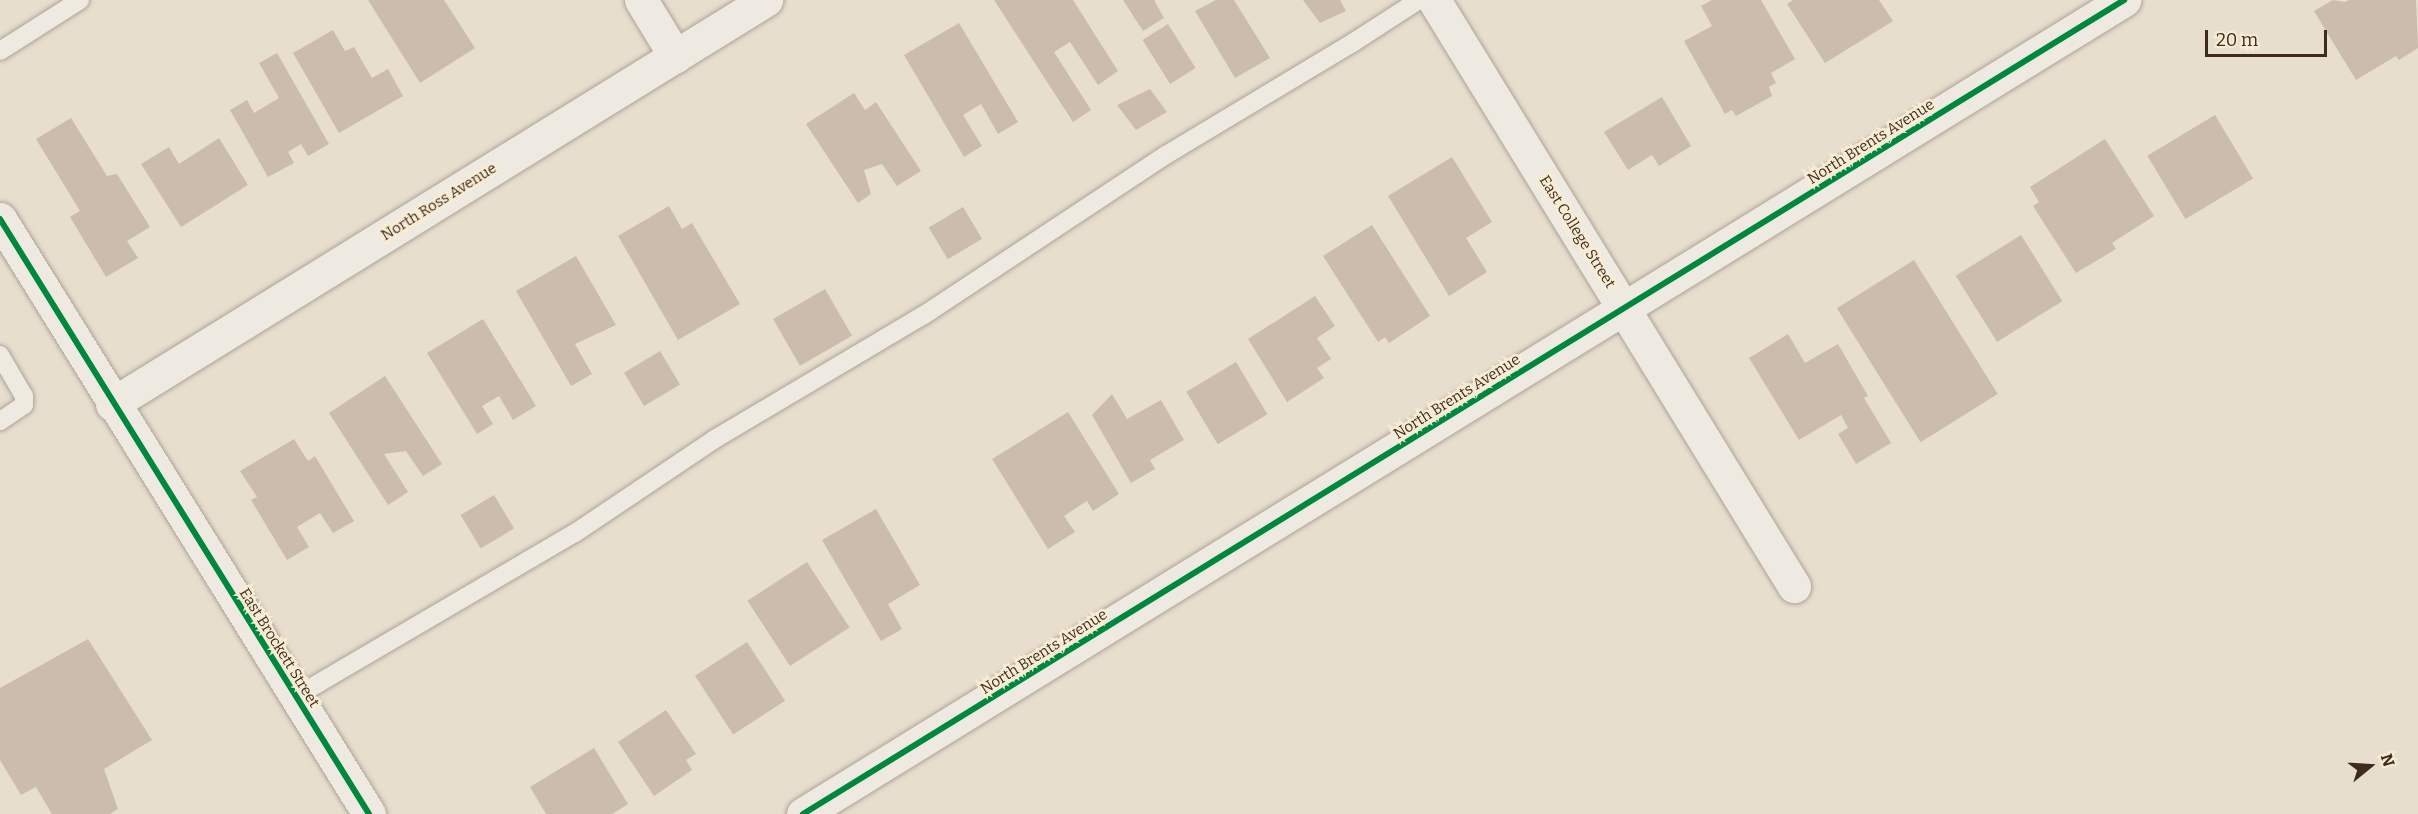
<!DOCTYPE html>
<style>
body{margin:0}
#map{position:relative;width:2418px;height:814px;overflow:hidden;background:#e8dece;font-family:Bitter,serif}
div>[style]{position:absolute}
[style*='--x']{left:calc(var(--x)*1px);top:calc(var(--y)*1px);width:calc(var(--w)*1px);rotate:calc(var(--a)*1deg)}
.building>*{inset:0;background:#ccbcae;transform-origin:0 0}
.roads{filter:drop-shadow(0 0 2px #ada397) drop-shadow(0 0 2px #ada397)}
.lane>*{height:18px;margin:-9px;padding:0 9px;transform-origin:9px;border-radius:9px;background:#efeae1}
.street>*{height:33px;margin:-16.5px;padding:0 16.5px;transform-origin:16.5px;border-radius:16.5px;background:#efeae1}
.secondary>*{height:33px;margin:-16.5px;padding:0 16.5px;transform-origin:16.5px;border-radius:16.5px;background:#efeae1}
.cycleway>*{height:6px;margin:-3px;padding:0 3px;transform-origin:3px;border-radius:3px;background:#00873e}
span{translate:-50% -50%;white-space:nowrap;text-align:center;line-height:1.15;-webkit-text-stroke:5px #f9ecd4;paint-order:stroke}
.street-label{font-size:15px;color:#3e2b1d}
.north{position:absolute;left:2340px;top:736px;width:60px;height:60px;-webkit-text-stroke:4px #f9ecd4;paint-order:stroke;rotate:72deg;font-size:16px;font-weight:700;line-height:24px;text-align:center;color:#3e2b1d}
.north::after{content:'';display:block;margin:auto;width:21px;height:27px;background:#3e2b1d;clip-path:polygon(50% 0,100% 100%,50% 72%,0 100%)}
.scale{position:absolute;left:2205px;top:30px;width:122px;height:27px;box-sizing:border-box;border:3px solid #3e2b1d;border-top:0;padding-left:8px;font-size:18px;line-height:21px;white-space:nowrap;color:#3e2b1d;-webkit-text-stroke:4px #f9ecd4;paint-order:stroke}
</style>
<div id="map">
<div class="building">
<div style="clip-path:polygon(368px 0,444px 0,475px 48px,420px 83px)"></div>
<div style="clip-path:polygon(994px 0,1073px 0,1118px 71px,1098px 85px,1070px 42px,1054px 52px,1091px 110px,1073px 122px)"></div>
<div style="clip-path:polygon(1123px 0,1154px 0,1164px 18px,1143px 31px)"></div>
<div style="clip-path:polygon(1216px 0,1234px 0,1270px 58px,1235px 78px,1195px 11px)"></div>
<div style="clip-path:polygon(1303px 0,1340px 0,1346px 11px,1320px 23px)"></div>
<div style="clip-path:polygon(1712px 0,1761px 0,1795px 59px,1771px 73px,1776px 83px,1769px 87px,1772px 96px,1736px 116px,1732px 110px,1725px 114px,1684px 41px,1712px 26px,1701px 6px)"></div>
<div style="clip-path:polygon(1793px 0,1879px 0,1893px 21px,1825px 63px,1787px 4px)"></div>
<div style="clip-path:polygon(2333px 0,2345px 2px,2349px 0,2416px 0,2418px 48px,2399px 60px,2396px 56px,2356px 80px,2314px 11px)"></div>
<div style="clip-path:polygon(959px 23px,1018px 122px,998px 134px,981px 104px,963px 115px,982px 146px,964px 157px,904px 55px)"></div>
<div style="left:1168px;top:24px;width:52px;height:30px;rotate:58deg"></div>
<div style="clip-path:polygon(333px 30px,345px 51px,354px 47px,372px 78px,388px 69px,403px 96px,339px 133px,293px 53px)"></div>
<div style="clip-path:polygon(277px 53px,329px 144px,308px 156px,301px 144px,288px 152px,294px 163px,268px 177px,230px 110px,247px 100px,254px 113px,279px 98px,259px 63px)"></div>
<div style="clip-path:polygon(1150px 89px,1167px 112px,1136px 130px,1117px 105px)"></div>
<div style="clip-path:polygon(854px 93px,865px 110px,876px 102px,921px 171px,897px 186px,882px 164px,864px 170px,871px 194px,858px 203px,806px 124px)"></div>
<div style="clip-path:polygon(1662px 97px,1691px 146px,1659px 166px,1652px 155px,1628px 170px,1604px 132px)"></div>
<div style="left:2215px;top:115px;width:74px;height:79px;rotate:59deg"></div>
<div style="clip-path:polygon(71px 118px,107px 176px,117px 174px,150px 227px,127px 241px,138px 258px,106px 277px,70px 217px,80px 211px,36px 139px)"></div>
<div style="clip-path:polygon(219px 138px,248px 185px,181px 227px,141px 164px,169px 147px,179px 164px)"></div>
<div style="clip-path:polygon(2105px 139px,2154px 216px,2112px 243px,2116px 249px,2076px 273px,2033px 206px,2039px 202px,2030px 187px)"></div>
<div style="clip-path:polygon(1452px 157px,1492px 222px,1466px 238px,1487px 272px,1449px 296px,1388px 196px)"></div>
<div style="clip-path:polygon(669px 206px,682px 229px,692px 223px,740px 304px,678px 340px,618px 236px)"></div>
<div style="left:963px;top:207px;width:37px;height:40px;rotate:59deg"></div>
<div style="clip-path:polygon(1372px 225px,1430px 316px,1389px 343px,1385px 337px,1378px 342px,1323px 256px)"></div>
<div style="left:2021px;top:235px;width:78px;height:77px;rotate:58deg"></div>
<div style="clip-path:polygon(576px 256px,616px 325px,575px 344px,592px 374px,571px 386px,516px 291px)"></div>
<div style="left:1914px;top:260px;width:158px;height:91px;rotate:58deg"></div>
<div style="left:825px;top:289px;width:54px;height:60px;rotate:60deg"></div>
<div style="clip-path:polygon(1315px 296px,1335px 326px,1317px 338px,1331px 359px,1317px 368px,1324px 378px,1287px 402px,1248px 339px)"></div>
<div style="clip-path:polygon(483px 319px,536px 406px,513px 420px,499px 396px,482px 406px,493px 424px,477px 434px,427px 353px)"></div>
<div style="clip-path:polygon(1788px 334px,1805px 363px,1838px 344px,1868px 396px,1864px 398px,1891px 443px,1856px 464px,1838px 434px,1848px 428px,1841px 415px,1799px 440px,1749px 358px)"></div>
<div style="left:660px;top:351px;width:39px;height:42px;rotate:59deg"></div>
<div style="left:1236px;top:362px;width:61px;height:58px;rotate:59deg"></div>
<div style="clip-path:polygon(385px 376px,442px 464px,423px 476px,406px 451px,384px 454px,408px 492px,388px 505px,329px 413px)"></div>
<div style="clip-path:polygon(1112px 394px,1127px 419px,1161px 400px,1184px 440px,1150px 460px,1155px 469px,1131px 483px,1092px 415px)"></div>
<div style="clip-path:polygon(1068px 412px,1119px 494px,1093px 511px,1087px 501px,1064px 516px,1075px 532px,1048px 549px,992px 459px)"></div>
<div style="clip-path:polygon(294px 439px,308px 461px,315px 456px,354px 521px,333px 533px,320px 513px,297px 527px,309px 547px,287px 560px,251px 500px,257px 497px,240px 471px)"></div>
<div style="left:494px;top:495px;width:39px;height:39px;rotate:59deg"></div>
<div style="clip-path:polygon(876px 509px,920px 585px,888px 604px,902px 629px,881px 641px,822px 540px)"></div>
<div style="left:807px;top:562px;width:78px;height:71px;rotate:57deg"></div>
<div style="clip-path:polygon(88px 639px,152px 740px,104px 769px,118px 809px,110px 814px,52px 814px,36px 787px,21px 795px,0 760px,0 688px)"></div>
<div style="left:747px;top:642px;width:70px;height:62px;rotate:57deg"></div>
<div style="clip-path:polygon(666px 710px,696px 754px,686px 760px,692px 770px,654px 796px,618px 742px)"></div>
<div style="clip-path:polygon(594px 748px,628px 804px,612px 814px,546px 814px,530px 787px)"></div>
</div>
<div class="roads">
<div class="lane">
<div style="--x:0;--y:51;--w:95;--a:-32.5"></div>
<div style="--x:0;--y:355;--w:48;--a:59.7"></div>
<div style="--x:24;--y:396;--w:9;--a:90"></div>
<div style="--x:24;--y:405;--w:29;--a:146"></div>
<div style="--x:295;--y:697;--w:324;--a:-30.4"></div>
<div style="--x:575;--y:533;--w:169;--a:-33.9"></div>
<div style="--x:715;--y:439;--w:243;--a:-30.7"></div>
<div style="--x:924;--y:315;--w:290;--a:-33.5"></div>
<div style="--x:1166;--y:155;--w:219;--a:-31"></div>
<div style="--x:1354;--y:42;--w:77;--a:-32.9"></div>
</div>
<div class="street">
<div style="--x:641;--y:0;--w:66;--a:58.7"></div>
<div style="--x:1434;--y:0;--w:688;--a:58.44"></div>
<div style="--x:112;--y:404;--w:769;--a:-31.71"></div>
<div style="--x:803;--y:814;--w:1552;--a:-31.64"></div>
</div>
<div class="secondary">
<div style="--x:0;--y:219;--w:700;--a:58.19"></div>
</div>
</div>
<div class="cycleway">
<div style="--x:0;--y:219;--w:700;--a:58.19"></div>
<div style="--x:803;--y:814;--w:1552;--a:-31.64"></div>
</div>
<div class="street-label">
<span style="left:1871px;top:142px;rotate:-32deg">North Brents Avenue</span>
<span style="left:439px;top:202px;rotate:-32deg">North Ross Avenue</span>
<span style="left:1577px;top:232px;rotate:58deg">East College Street</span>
<span style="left:1457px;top:397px;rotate:-32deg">North Brents Avenue</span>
<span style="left:279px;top:648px;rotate:58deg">East Brockett Street</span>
<span style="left:1044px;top:652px;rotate:-32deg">North Brents Avenue</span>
</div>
<div class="north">N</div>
<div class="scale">20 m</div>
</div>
